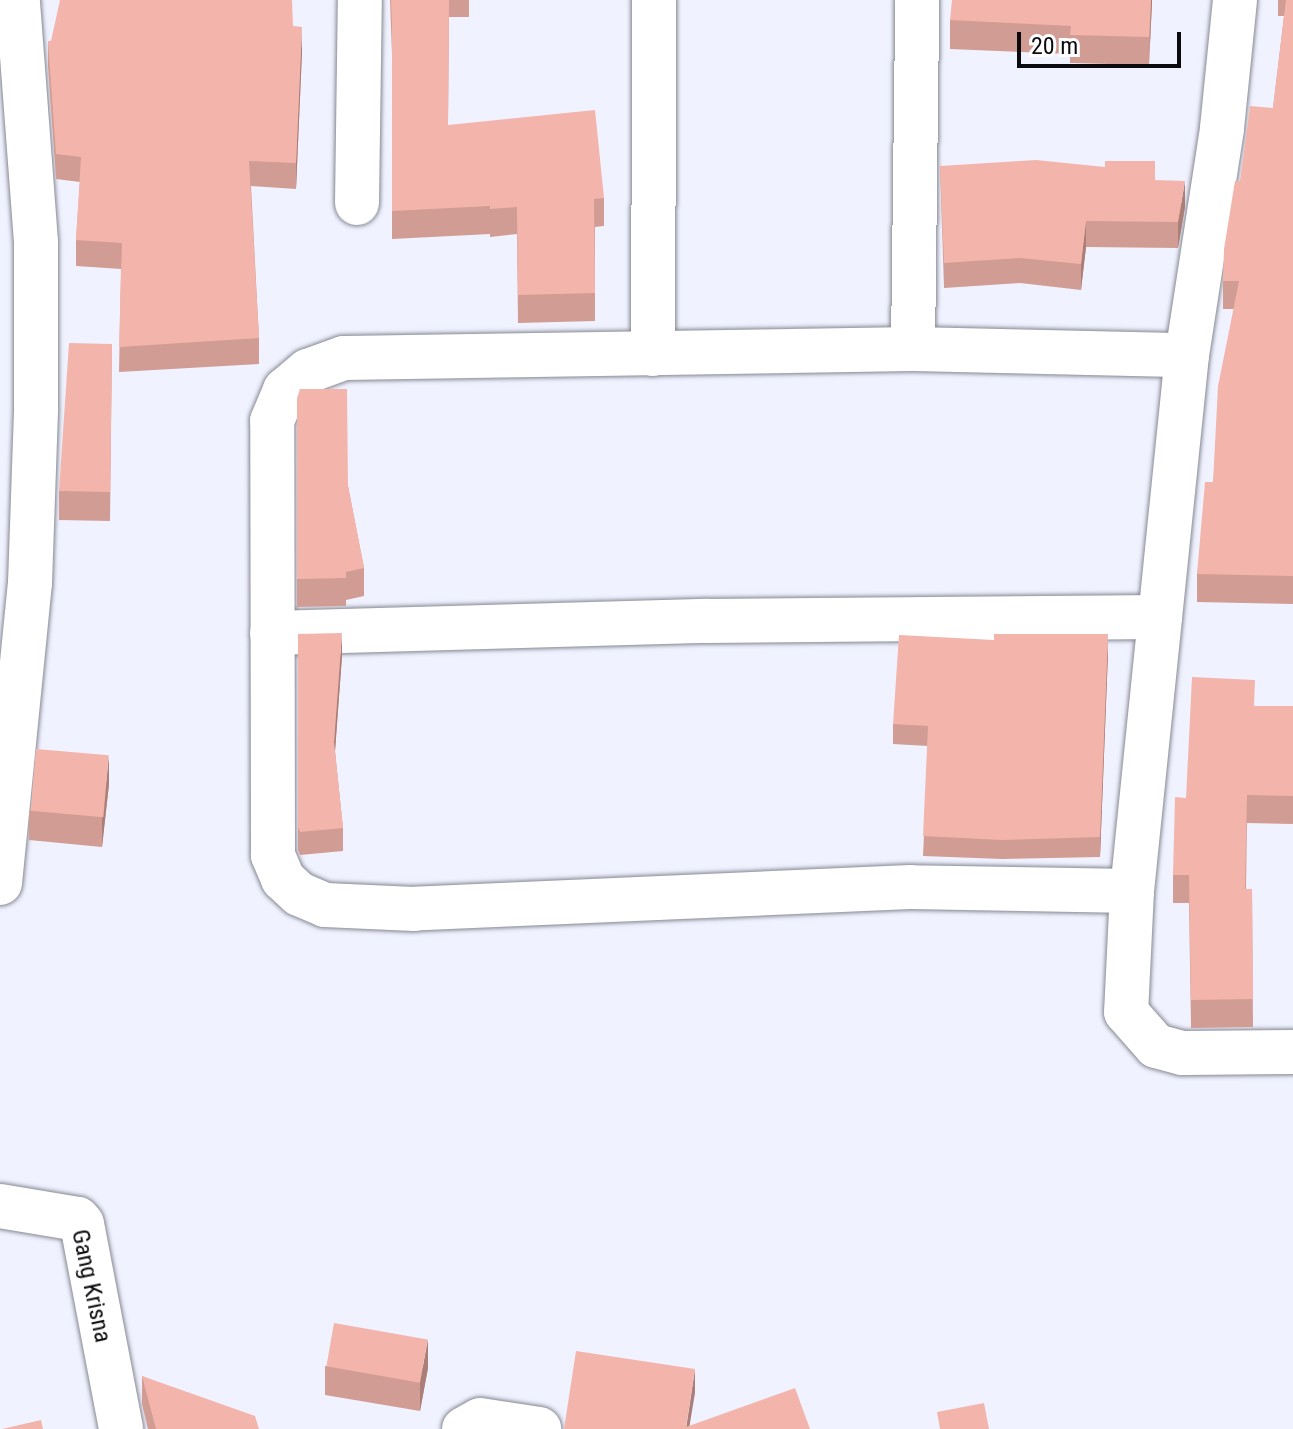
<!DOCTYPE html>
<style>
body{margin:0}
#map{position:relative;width:1293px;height:1429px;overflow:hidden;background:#f0f3ff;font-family:"Roboto Condensed",sans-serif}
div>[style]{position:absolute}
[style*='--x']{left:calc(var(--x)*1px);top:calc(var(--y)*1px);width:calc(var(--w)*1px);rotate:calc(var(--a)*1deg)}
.roads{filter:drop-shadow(0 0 2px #868893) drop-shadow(0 0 2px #868893)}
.street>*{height:44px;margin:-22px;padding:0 22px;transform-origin:22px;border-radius:22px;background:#fff}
.wall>*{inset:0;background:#d19c93}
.shaded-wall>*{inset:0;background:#aa7f78}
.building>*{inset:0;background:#f3b5ab;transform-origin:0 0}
span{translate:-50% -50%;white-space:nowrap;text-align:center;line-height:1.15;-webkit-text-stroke:8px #fff;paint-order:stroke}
.street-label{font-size:24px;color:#0b0b0f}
.scale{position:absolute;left:1017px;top:32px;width:164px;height:36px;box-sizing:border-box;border:4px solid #0b0b0f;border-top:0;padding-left:10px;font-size:24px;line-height:28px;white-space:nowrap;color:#0b0b0f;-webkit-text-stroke:6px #fff;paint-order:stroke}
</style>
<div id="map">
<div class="roads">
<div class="street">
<div style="--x:1235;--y:0;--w:130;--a:95.8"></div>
<div style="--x:1222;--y:129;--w:229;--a:98.8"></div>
<div style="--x:1187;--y:355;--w:539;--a:95.86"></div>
<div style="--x:1132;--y:891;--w:121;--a:92.8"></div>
<div style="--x:1126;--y:1012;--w:45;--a:48.6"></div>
<div style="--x:1156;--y:1046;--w:27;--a:15"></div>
<div style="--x:1182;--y:1053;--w:111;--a:-0.5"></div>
<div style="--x:357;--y:203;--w:203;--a:-89.2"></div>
<div style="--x:913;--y:349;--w:349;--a:-89.3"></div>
<div style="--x:653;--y:354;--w:354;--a:-89.8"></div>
<div style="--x:272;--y:633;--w:436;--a:-1.6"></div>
<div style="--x:708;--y:621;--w:452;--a:-0.5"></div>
<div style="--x:0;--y:883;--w:301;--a:-84.3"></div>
<div style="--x:30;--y:583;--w:174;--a:-88"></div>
<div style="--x:36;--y:409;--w:167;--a:-90"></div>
<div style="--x:36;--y:242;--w:243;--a:-94.3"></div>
<div style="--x:1132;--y:891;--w:222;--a:-179"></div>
<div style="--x:910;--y:887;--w:496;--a:177.5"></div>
<div style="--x:414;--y:909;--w:89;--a:-177.4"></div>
<div style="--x:325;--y:905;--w:28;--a:-157"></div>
<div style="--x:299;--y:894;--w:22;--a:-137"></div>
<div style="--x:283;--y:879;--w:26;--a:-113"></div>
<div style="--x:273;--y:855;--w:434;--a:-90.1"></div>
<div style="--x:272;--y:421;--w:34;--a:-67"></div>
<div style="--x:285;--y:390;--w:30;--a:-40"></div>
<div style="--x:308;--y:371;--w:38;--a:-20"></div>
<div style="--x:344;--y:358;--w:569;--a:-0.91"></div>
<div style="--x:913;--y:349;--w:274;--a:1.3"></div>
<div style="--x:0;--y:1206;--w:79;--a:9.5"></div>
<div style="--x:78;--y:1219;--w:6;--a:51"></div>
<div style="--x:82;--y:1224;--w:209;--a:79.2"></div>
<div style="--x:464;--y:1429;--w:18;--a:-29"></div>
<div style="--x:480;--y:1420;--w:60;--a:8.7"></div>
</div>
</div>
<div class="wall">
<div style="clip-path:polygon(390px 0,469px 0,469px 17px,449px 17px,448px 125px,604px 198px,604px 226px,595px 227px,595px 321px,518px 323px,517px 234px,490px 237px,490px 234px,392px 239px,392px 54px)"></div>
<div style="clip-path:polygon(1152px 0,1149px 65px,1070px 63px,1070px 54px,950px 49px,950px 20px)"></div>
<div style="clip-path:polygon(1278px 0,1293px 0,1293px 604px,1197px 602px,1197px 574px,1213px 482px,1234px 309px,1223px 309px,1223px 281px,1240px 181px,1273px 108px,1284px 16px,1278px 16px)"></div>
<div style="clip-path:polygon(293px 26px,302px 52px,296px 189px,251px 186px,259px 338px,259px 364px,119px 372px,121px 269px,76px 266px,76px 240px,80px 182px,56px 179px,48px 66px,48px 41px)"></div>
<div style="clip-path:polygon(940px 166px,1155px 180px,1185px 207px,1178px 248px,1086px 247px,1081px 290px,1020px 283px,944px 288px)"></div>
<div style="clip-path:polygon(112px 344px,110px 521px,59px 520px,59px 491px)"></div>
<div style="clip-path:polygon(297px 398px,348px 486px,364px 568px,364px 596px,346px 600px,346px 606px,297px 607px)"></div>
<div style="clip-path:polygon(298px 634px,342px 656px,335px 751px,343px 828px,343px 851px,300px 855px,298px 850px)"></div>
<div style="clip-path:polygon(1108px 653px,1100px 857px,1002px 859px,923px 856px,928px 746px,893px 744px,893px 724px)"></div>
<div style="clip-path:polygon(1255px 706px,1293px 706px,1293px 824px,1247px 823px,1246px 889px,1252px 889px,1253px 1027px,1191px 1028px,1189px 903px,1173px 903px,1173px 875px,1186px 798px)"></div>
<div style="clip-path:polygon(109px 784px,102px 847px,29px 840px,29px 811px)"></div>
<div style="clip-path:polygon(325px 1366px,428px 1368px,420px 1411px,325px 1395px)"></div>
<div style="clip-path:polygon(142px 1376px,259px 1429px,148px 1429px,142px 1404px)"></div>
</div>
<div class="shaded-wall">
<div style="clip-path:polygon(1151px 0,1152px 0,1152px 3px,1149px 65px)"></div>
<div style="clip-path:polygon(302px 27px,302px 52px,296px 189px,296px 163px)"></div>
<div style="clip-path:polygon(1185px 181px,1185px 207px,1178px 248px,1178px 222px)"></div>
<div style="clip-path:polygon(1086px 221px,1086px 247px,1081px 290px,1081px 264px)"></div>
<div style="clip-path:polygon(342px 633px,342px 656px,334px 765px,334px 742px)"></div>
<div style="clip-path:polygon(1108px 634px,1108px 653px,1100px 857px,1100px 837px)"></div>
<div style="clip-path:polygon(109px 756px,109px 784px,102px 847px,102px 818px)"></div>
<div style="clip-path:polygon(428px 1339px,428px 1368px,420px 1411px,420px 1382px)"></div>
<div style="clip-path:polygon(695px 1369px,695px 1393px,689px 1429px,686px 1429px)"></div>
</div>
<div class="building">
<div style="clip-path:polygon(60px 0,292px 0,293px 26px,302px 27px,296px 163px,249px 161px,259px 338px,119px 347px,122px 243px,76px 240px,81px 157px,56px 154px,48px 41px,51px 41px)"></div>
<div style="clip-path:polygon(391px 0,449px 0,448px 125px,595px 110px,604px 198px,594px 199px,595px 293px,518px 295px,517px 207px,490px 209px,490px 206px,392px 211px,392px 27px)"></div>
<div style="clip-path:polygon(952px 0,1151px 0,1149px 37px,1070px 35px,1071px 26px,950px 20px)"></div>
<div style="clip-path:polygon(1286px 0,1293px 0,1293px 576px,1197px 574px,1205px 482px,1213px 482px,1218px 386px,1239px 281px,1223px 281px,1224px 249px,1235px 181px,1240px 181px,1250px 106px,1273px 108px)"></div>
<div style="clip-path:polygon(1036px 160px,1105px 167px,1105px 161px,1155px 161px,1155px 180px,1185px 181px,1178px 222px,1086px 221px,1081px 264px,1020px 258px,944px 263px,940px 166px)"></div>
<div style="clip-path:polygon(69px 343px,112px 344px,110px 492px,59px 491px)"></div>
<div style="clip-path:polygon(300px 389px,347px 389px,348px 486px,364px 568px,346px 572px,346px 578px,297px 579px,297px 398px)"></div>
<div style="clip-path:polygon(342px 633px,334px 742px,343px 828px,300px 832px,298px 827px,298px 634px)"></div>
<div style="clip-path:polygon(994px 634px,1108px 634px,1100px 837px,1002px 840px,923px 836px,928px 726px,893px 724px,899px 635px,994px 640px)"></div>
<div style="clip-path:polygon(1192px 677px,1255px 680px,1254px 706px,1293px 706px,1293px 796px,1247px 795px,1245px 889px,1252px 889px,1253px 999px,1191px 1000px,1189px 875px,1173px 875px,1175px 797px,1186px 798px)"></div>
<div style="left:36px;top:749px;width:73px;height:62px;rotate:5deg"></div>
<div style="left:334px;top:1323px;width:95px;height:44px;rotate:10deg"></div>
<div style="clip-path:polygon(576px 1351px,695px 1369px,686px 1427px,795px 1388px,810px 1429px,564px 1429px)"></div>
<div style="clip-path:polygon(142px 1376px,255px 1416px,259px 1429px,156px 1429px)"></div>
<div style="clip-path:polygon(984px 1403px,989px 1429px,940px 1429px,937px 1412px)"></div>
<div style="clip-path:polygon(41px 1420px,43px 1429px,2px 1429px)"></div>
</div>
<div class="street-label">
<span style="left:91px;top:1286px;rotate:78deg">Gang Krisna</span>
</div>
<div class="scale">20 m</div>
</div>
